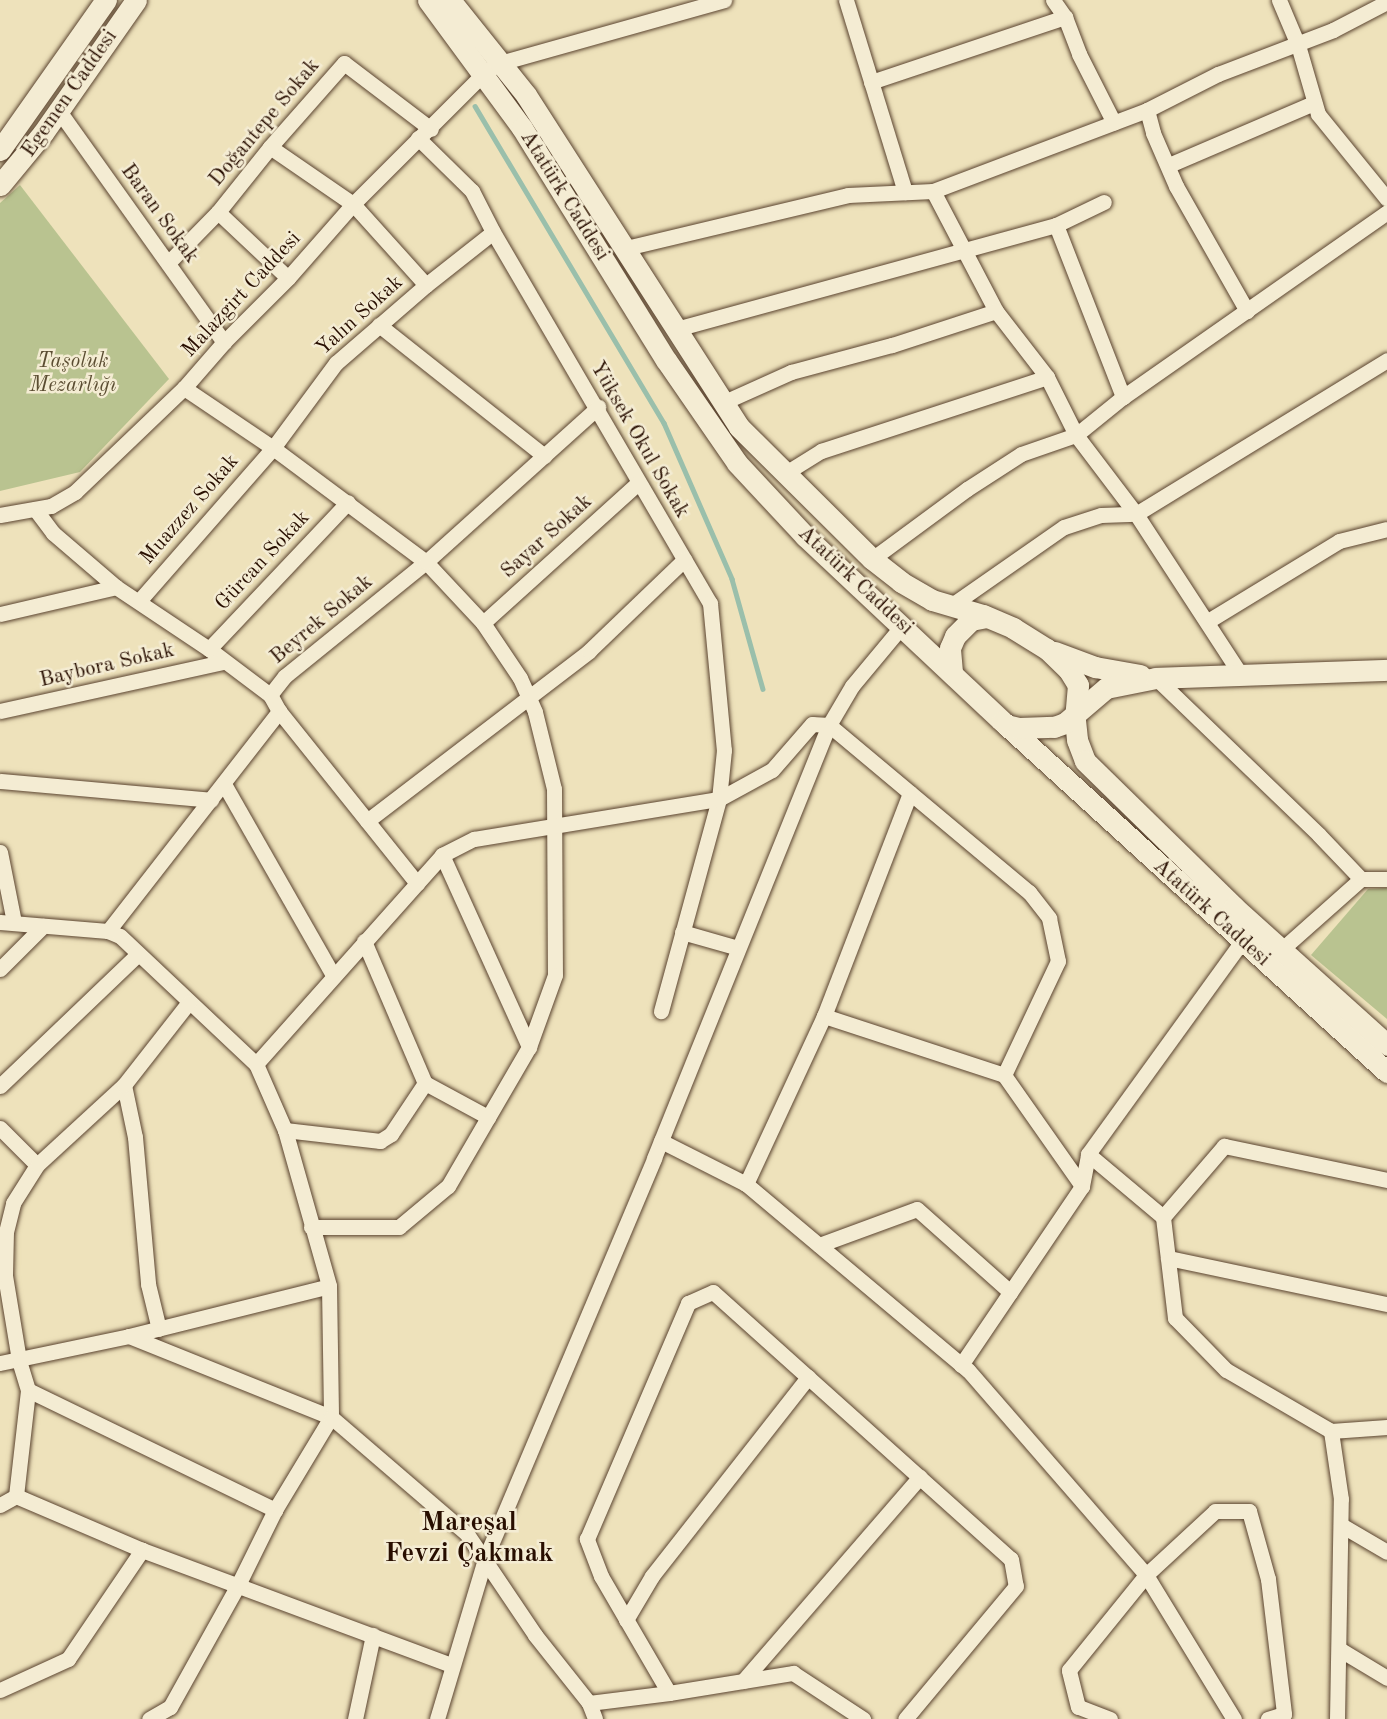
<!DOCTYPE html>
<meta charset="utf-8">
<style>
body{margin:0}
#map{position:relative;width:1387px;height:1719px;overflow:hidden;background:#eee2bb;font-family:"Old Standard TT",serif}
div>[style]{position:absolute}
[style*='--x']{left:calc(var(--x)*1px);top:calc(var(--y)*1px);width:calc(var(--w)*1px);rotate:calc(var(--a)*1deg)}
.green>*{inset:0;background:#b9c390}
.stream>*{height:4.5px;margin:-2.25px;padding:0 2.25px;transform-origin:2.25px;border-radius:2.25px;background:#9abfab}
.roads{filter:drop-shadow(0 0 2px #5a432f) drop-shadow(0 0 2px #5a432f)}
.street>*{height:15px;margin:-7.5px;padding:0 7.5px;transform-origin:7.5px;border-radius:7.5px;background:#f4ecd3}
.secondary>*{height:21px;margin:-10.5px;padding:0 10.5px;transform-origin:10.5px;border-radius:10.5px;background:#f4ecd3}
span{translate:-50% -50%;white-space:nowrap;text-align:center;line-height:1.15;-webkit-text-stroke:5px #f4ecd3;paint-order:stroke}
.street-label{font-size:21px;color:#280e00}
.park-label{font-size:21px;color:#5b4d32;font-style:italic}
.district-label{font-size:27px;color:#280e00;font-weight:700}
</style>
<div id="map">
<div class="green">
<div style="clip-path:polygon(20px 185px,169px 379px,80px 472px,0 491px,0 203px)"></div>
<div style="clip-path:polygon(1387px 888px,1387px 1019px,1311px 955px,1368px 889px)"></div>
</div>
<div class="stream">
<div style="--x:475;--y:106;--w:369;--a:59.2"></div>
<div style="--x:664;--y:423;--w:170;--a:66.4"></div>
<div style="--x:732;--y:579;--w:114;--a:74.3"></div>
</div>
<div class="roads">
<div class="street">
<div style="--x:846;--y:0;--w:201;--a:72.9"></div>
<div style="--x:1053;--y:0;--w:21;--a:55"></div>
<div style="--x:1065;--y:17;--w:40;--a:69"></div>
<div style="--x:1079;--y:54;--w:77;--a:63.1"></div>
<div style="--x:1279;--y:0;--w:49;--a:67.1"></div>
<div style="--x:1298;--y:45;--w:72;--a:73.8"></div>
<div style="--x:1318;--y:114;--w:109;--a:50.9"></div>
<div style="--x:871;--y:82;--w:205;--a:-18.5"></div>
<div style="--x:1147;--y:110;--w:24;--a:75"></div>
<div style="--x:1153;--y:133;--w:58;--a:66.5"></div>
<div style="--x:1176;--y:186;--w:144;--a:60.4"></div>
<div style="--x:59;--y:111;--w:284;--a:54.5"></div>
<div style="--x:418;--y:138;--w:76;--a:44.5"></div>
<div style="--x:472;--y:191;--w:46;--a:62.9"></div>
<div style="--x:493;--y:232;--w:430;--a:59.7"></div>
<div style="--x:710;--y:603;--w:148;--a:84.6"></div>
<div style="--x:724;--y:750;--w:49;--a:95.8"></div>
<div style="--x:719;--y:799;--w:220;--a:105.3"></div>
<div style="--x:270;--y:147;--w:101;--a:34.5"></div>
<div style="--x:353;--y:204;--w:109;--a:48"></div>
<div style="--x:1169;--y:165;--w:158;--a:-23.2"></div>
<div style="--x:933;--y:191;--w:136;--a:62.3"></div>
<div style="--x:996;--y:311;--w:83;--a:52.3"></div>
<div style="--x:1047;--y:377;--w:65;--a:63.4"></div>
<div style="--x:1076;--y:435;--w:99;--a:52.8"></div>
<div style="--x:1136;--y:514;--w:192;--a:56.9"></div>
<div style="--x:218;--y:212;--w:96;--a:43.3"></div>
<div style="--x:1056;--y:225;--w:185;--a:68.7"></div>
<div style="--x:626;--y:248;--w:228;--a:-13.4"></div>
<div style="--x:848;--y:195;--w:85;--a:-2.7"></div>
<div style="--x:933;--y:191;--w:229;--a:-20.7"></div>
<div style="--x:1147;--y:110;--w:80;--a:-26.9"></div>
<div style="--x:1218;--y:74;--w:123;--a:-20.9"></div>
<div style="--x:1333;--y:30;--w:61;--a:-27.4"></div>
<div style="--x:168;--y:263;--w:71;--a:-45.6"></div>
<div style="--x:218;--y:212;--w:83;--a:-51.3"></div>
<div style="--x:270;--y:147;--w:112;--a:-48.6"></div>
<div style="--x:344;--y:63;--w:109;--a:37.2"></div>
<div style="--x:379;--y:325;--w:211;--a:38.4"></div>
<div style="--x:676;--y:329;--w:394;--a:-15.3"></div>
<div style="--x:1056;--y:225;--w:53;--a:-25.6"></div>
<div style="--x:184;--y:388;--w:107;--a:34"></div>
<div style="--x:273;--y:448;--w:191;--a:36.7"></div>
<div style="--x:426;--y:562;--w:83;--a:46.9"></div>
<div style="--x:483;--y:623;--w:66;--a:56.1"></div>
<div style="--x:520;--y:678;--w:37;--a:66"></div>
<div style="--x:535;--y:712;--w:79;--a:76.1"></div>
<div style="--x:554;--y:789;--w:186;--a:89.7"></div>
<div style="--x:555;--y:975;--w:77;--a:109.9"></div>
<div style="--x:529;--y:1047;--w:161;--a:120.2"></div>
<div style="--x:448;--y:1186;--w:64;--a:140.1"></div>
<div style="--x:399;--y:1227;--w:88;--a:180"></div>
<div style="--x:722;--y:403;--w:76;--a:-24.2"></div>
<div style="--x:791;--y:372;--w:105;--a:-15"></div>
<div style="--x:892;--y:345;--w:109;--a:-18.1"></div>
<div style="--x:784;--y:474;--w:44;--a:-31.9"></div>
<div style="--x:821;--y:451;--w:238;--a:-18.1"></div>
<div style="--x:35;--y:509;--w:30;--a:53"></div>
<div style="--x:53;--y:533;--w:83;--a:40.6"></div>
<div style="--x:116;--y:587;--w:112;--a:33.7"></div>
<div style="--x:209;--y:649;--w:76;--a:37"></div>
<div style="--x:0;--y:515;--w:52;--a:-10"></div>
<div style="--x:51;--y:506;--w:28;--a:-30"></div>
<div style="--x:75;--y:492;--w:151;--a:-43.7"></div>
<div style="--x:184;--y:388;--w:61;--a:-49"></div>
<div style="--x:224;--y:342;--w:91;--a:-45"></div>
<div style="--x:288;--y:278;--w:98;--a:-48.7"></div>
<div style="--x:353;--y:204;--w:185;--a:-45"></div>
<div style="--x:484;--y:73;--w:19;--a:-32"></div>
<div style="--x:500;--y:63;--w:233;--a:-15.7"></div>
<div style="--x:872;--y:559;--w:118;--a:-36.4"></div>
<div style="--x:967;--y:489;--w:64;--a:-32.9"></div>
<div style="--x:1021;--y:454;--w:58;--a:-19.1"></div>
<div style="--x:1076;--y:435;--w:60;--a:-39"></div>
<div style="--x:1123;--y:397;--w:322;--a:-35"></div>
<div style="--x:139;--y:601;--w:203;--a:-48.8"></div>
<div style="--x:273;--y:448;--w:106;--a:-53.5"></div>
<div style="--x:336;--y:363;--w:119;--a:-40.9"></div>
<div style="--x:426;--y:285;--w:85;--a:-38.3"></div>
<div style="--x:952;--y:605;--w:136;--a:-34.9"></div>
<div style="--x:1064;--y:527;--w:39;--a:-18"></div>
<div style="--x:1101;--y:515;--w:35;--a:-2"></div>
<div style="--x:1136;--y:514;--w:294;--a:-31.5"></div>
<div style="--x:0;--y:614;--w:119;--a:-13.1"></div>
<div style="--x:1208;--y:621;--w:153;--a:-31.4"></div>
<div style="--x:1339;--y:541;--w:49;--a:-14"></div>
<div style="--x:483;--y:623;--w:209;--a:-42.1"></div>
<div style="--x:209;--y:649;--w:202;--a:-46.6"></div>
<div style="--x:1156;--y:678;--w:226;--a:43.9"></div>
<div style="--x:1319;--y:835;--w:61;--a:46.3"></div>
<div style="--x:0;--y:711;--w:228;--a:-12.4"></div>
<div style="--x:279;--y:711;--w:221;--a:51.3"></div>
<div style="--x:0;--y:781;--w:212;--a:5.1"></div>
<div style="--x:224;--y:784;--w:220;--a:60.3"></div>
<div style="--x:367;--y:821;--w:280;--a:-37.4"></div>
<div style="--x:589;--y:651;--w:132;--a:-43.8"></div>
<div style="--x:0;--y:852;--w:71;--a:78.7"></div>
<div style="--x:442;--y:855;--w:211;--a:65.6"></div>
<div style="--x:0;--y:922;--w:108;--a:4.8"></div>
<div style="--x:108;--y:931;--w:13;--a:23"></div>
<div style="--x:120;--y:936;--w:187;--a:43.3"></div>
<div style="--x:256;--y:1064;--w:72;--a:66.3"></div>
<div style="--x:285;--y:1130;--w:162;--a:74.2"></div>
<div style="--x:329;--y:1286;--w:131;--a:89.1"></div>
<div style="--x:331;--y:1417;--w:109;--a:121.1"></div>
<div style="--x:275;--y:1510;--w:84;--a:116.3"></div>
<div style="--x:238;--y:1585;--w:140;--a:119.1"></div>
<div style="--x:170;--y:1707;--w:24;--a:150"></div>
<div style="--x:108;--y:931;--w:279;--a:-52.1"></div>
<div style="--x:279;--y:711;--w:18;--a:-119"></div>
<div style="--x:270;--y:695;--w:24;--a:-52"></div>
<div style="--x:285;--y:676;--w:181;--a:-39"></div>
<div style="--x:426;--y:562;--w:232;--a:-42"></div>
<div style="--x:682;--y:932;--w:58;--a:15.9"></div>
<div style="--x:364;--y:941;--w:155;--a:66.8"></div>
<div style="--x:425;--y:1083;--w:72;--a:28.4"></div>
<div style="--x:1281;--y:950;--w:107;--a:-41.6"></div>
<div style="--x:1361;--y:879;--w:26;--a:0"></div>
<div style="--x:0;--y:969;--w:61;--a:-45"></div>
<div style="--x:824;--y:1016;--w:189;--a:18.1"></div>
<div style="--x:1004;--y:1075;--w:136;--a:54.9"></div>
<div style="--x:256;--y:1064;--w:280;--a:-48.3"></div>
<div style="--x:442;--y:855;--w:36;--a:-27"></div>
<div style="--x:474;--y:839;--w:248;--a:-9.3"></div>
<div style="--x:719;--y:799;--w:60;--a:-28.7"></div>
<div style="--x:772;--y:770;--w:61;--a:-49"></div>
<div style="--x:812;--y:724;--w:17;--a:3"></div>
<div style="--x:829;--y:725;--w:261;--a:39.9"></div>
<div style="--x:1029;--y:892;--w:33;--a:52"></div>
<div style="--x:1049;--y:918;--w:44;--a:78.2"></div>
<div style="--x:1058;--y:961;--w:126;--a:115.3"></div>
<div style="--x:124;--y:1085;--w:53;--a:78.1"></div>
<div style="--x:135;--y:1137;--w:148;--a:84.9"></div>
<div style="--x:148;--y:1284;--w:46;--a:76.3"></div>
<div style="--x:0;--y:1086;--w:191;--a:-43.7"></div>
<div style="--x:0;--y:1128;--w:52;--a:45"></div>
<div style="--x:285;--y:1130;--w:96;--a:6.6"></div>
<div style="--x:380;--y:1141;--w:13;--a:-32"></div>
<div style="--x:391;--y:1134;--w:61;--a:-56.3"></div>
<div style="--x:661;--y:1141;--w:95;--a:26.8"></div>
<div style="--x:746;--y:1184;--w:290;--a:40"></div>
<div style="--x:968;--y:1370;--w:271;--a:49"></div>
<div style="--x:1146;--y:1575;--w:169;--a:58.6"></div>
<div style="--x:1088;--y:1154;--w:98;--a:40"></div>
<div style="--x:746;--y:1184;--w:185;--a:-65.1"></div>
<div style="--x:824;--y:1016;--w:239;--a:-68.9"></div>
<div style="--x:819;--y:1245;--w:104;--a:-20.2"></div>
<div style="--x:917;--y:1209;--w:125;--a:41.7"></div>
<div style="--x:1168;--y:1258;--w:224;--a:11.9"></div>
<div style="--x:129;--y:1336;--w:218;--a:21.9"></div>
<div style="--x:331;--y:1417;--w:179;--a:40.7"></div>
<div style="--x:467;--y:1534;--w:122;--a:56"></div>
<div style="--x:535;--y:1635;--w:87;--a:51.5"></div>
<div style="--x:589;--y:1703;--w:17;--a:69"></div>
<div style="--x:0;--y:1363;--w:132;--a:-11.8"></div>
<div style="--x:129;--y:1336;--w:206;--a:-14"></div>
<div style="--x:961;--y:1365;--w:216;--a:-55.9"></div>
<div style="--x:1082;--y:1186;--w:33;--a:-79"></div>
<div style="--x:1088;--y:1154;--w:263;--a:-54.1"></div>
<div style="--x:28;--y:1390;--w:275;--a:25.9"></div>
<div style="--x:1331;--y:1431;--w:56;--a:-4.1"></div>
<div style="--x:16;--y:1496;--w:137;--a:23.2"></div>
<div style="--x:142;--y:1550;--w:331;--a:20.4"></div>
<div style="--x:0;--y:1505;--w:18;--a:-29"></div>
<div style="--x:16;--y:1496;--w:107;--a:-83.5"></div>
<div style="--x:28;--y:1390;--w:31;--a:-107"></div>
<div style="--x:19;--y:1360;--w:86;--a:-99.4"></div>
<div style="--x:5;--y:1275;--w:43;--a:-88.7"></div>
<div style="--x:6;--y:1232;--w:30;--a:-76"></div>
<div style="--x:13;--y:1203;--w:45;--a:-57.7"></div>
<div style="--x:37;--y:1165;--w:118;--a:-42.6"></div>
<div style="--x:124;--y:1085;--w:105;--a:-51.9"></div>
<div style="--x:1341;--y:1525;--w:53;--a:30.4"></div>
<div style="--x:626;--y:1620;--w:51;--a:-59.4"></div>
<div style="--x:652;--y:1576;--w:253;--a:-51.9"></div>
<div style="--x:1339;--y:1649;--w:56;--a:31.1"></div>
<div style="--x:743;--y:1681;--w:270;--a:-49.1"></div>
<div style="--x:0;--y:1690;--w:75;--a:-24.5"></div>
<div style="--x:68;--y:1659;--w:132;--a:-55.8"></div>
<div style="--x:669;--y:1693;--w:135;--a:-120.2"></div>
<div style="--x:601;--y:1576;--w:40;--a:-111"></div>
<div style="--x:587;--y:1539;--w:257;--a:-66.8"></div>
<div style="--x:688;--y:1303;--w:27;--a:-24"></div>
<div style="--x:713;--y:1292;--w:400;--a:41.9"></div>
<div style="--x:1011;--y:1559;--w:27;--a:80"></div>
<div style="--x:1016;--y:1586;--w:173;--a:129.8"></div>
<div style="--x:589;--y:1703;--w:81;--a:-7.1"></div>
<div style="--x:669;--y:1693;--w:126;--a:-9.2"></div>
<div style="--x:793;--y:1673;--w:84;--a:33.3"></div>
<div style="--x:355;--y:1719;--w:86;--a:-77.9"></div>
<div style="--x:437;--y:1719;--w:167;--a:-73.3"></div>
<div style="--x:485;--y:1559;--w:435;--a:-67.1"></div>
<div style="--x:654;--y:1158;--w:467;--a:-68"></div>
<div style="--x:829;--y:725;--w:45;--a:-59.5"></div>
<div style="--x:852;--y:686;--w:78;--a:-50.2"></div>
<div style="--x:1110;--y:1719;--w:34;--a:-159"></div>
<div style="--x:1078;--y:1707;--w:38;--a:-104"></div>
<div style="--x:1069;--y:1670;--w:122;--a:-51"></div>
<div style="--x:1146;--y:1575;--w:94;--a:-42.8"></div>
<div style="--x:1215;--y:1511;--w:34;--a:0"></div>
<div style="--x:1249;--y:1511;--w:71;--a:74.4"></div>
<div style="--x:1268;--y:1579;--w:136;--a:83.2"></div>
<div style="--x:1284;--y:1714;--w:17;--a:163"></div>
<div style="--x:1337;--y:1719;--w:220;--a:-89"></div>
<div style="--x:1341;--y:1499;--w:69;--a:-98.4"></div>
<div style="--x:1331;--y:1431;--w:121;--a:-149.8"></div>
<div style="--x:1226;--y:1370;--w:73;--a:-134.4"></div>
<div style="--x:1175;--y:1318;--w:102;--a:-96.8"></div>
<div style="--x:1163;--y:1217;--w:94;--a:-49.3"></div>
<div style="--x:1224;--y:1146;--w:167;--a:11.8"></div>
</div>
<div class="secondary">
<div style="--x:428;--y:0;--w:159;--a:53.7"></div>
<div style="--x:522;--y:128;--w:273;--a:58.2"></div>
<div style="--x:666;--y:360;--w:125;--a:55.4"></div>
<div style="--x:737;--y:463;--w:100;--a:47"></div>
<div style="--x:805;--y:536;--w:270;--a:43.2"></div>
<div style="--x:1002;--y:721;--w:521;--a:42.36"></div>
<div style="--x:450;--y:0;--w:122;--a:51.3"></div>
<div style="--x:526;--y:95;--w:394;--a:57.3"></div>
<div style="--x:739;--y:427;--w:187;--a:44.8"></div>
<div style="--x:872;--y:559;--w:37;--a:38"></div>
<div style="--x:901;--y:582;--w:36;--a:30"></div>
<div style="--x:932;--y:600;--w:53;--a:16.4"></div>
<div style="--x:983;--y:615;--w:33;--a:23"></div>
<div style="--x:1013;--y:628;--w:40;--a:32"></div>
<div style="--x:1047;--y:649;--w:29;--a:44"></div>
<div style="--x:1068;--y:669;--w:19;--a:58"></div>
<div style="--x:1078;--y:685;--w:35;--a:95"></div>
<div style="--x:1075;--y:720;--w:20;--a:84"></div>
<div style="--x:1077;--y:740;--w:22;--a:69"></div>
<div style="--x:1085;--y:761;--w:209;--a:44.4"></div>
<div style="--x:1234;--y:907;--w:206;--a:42"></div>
<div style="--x:0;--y:150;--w:184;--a:-54.8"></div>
<div style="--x:0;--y:185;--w:67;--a:-50.4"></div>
<div style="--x:43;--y:133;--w:162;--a:-55"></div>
<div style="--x:1055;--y:652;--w:43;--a:20.6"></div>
<div style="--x:1095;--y:667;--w:46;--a:10.1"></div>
<div style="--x:952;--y:672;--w:24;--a:-95"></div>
<div style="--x:950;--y:648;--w:13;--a:-67"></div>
<div style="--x:955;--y:636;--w:23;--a:-45"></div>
<div style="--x:971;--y:620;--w:16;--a:-11"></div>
<div style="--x:1006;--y:725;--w:13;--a:13"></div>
<div style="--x:1019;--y:728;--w:35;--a:-2"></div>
<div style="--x:1054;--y:727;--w:12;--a:-20"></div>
<div style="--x:1065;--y:723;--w:54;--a:-40.5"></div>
<div style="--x:1106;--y:688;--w:51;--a:-11.3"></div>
<div style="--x:1156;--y:678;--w:231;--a:-2"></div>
</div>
</div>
<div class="street-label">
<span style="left:70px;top:94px;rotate:-55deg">Egemen Caddesi</span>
<span style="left:265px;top:123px;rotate:-50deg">Doğantepe Sokak</span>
<span style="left:564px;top:196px;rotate:58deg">Atatürk Caddesi</span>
<span style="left:159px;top:214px;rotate:54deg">Baran Sokak</span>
<span style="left:242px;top:295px;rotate:-47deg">Malazgirt Caddesi</span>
<span style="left:360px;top:316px;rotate:-42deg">Yalın Sokak</span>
<span style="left:639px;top:440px;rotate:60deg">Yüksek Okul Sokak</span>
<span style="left:190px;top:510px;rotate:-49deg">Muazzez Sokak</span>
<span style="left:547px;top:537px;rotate:-42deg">Sayar Sokak</span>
<span style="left:263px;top:561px;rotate:-47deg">Gürcan Sokak</span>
<span style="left:855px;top:581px;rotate:43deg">Atatürk Caddesi</span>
<span style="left:322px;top:620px;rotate:-40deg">Beyrek Sokak</span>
<span style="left:107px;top:666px;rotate:-13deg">Baybora Sokak</span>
<span style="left:1211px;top:913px;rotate:42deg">Atatürk Caddesi</span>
</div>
<div class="park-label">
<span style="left:73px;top:374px">Taşoluk<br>Mezarlığı</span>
</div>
<div class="district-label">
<span style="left:469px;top:1538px">Mareşal<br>Fevzi Çakmak</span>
</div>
</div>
